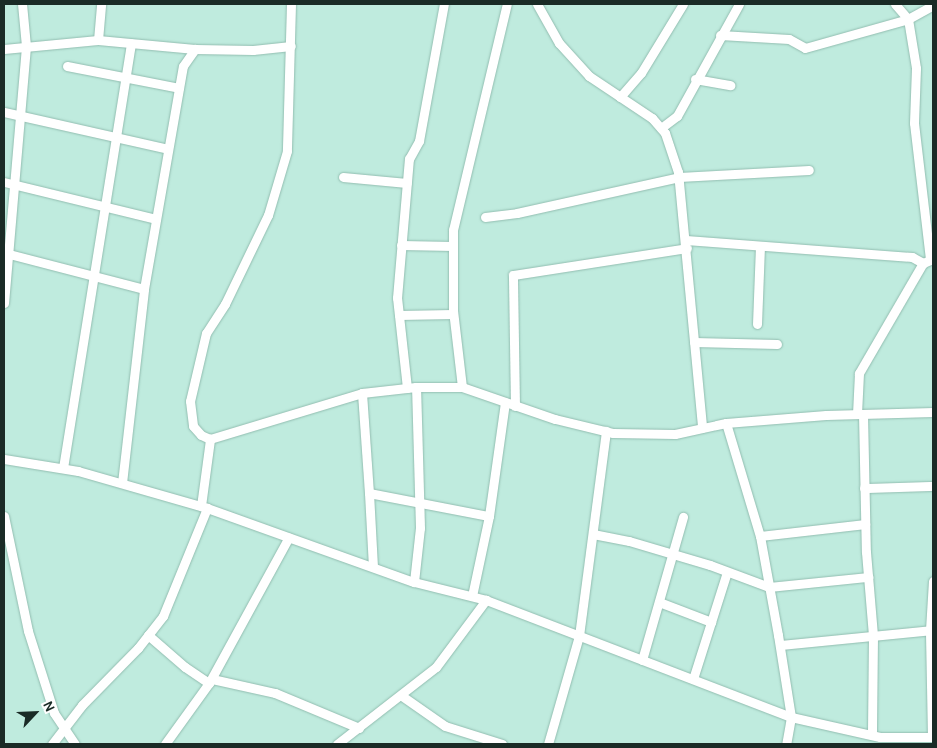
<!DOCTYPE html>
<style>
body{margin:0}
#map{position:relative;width:937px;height:748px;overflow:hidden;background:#bfebde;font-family:Karla,sans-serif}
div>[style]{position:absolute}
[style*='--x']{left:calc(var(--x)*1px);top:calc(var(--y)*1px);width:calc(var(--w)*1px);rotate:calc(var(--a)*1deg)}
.roads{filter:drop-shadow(0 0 1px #92bdb0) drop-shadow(0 0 1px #92bdb0)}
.minor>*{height:9px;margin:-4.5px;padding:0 4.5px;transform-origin:4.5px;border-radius:4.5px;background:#fff}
span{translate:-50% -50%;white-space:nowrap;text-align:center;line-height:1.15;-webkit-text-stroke:4px #fff;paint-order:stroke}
.frame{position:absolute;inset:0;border:5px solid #1a2b26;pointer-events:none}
.north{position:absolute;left:10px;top:688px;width:50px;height:50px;-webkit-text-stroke:4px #fff;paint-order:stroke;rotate:65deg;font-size:14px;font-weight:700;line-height:20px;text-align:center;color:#1a2b26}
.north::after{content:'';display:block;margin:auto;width:18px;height:22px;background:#1a2b26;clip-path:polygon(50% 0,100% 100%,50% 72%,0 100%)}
</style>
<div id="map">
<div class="roads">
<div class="minor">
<div style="--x:291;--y:4;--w:147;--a:91.6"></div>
<div style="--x:287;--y:151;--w:67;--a:106.5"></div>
<div style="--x:268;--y:215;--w:99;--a:115.8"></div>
<div style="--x:225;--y:304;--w:35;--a:123"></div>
<div style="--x:206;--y:333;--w:70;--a:103.2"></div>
<div style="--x:190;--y:401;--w:25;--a:83"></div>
<div style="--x:193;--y:426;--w:12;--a:48"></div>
<div style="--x:201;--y:435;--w:10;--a:24"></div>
<div style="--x:210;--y:439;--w:159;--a:-16.8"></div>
<div style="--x:362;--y:393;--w:54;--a:-6.3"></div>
<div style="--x:416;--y:387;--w:46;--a:0"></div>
<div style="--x:462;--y:387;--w:98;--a:19"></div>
<div style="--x:555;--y:419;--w:60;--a:13.6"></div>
<div style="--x:613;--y:433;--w:62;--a:0.9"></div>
<div style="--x:675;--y:434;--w:52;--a:-12.2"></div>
<div style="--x:726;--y:423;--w:100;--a:-4.6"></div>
<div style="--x:826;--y:415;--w:107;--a:-1.6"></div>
<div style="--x:537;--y:4;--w:45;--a:60.6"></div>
<div style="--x:559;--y:43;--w:45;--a:47.7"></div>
<div style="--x:589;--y:76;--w:76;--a:33.7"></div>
<div style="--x:652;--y:118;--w:20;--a:49"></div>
<div style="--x:665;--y:133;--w:41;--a:71.6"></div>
<div style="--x:678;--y:172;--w:257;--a:84.6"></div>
<div style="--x:895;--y:4;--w:20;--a:49"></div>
<div style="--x:908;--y:19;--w:29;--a:-29"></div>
<div style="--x:720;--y:35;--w:69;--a:3.3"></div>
<div style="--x:789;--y:39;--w:18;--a:29"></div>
<div style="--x:805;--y:48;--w:107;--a:-15.7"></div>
<div style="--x:908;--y:19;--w:50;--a:80.7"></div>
<div style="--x:916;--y:68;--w:55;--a:92.1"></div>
<div style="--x:914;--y:123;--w:138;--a:83.3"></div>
<div style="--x:98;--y:40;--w:36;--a:-85"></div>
<div style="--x:4;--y:49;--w:94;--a:-5.5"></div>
<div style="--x:98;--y:40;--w:97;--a:5.3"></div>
<div style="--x:195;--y:49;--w:58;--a:1"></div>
<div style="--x:253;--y:50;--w:38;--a:-6"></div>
<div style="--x:67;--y:66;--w:114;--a:11.1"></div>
<div style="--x:695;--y:79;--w:36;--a:10"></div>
<div style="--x:620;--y:97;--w:32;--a:-49"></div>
<div style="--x:641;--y:73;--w:81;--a:-58.7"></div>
<div style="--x:4;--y:112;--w:168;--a:12.7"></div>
<div style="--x:661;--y:128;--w:20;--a:-37"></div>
<div style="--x:677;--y:116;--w:128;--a:-61"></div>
<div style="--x:343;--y:177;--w:64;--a:5.4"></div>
<div style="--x:4;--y:182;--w:156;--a:13.7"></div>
<div style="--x:485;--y:217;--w:32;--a:-7"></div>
<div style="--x:517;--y:213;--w:166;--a:-12.5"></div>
<div style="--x:679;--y:177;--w:130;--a:-3.1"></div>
<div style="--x:686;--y:240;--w:227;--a:4.3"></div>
<div style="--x:912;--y:257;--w:13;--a:29"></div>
<div style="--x:923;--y:263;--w:11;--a:-22"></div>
<div style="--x:401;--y:245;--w:52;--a:1.1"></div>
<div style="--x:9;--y:254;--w:139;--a:14.5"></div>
<div style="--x:4;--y:303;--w:258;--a:-85.1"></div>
<div style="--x:26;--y:46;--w:42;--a:-95.4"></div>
<div style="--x:399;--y:315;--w:54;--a:-1.1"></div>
<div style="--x:757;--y:324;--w:78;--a:-87.8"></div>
<div style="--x:694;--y:342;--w:83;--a:1.4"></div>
<div style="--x:462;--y:387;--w:78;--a:-96.7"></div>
<div style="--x:453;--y:310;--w:80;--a:-90"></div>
<div style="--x:453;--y:230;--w:232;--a:-76.6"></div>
<div style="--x:407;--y:388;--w:91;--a:-96.3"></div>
<div style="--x:397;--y:298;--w:140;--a:-85.1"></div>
<div style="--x:409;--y:159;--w:21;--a:-61"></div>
<div style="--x:419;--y:141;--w:139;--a:-79.7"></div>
<div style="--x:362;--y:393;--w:100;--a:86"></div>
<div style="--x:515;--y:406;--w:131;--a:-90.9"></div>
<div style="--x:513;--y:275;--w:176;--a:-8.8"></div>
<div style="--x:857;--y:414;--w:41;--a:-87.2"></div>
<div style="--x:859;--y:373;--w:127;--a:-59.8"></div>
<div style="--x:863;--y:414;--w:138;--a:88.8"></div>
<div style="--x:866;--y:552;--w:84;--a:85.2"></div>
<div style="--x:873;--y:636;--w:99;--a:90.6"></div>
<div style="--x:726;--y:423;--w:118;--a:73.3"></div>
<div style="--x:760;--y:536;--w:101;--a:79.7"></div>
<div style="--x:778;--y:635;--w:83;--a:81"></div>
<div style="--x:791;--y:717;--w:27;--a:100"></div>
<div style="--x:4;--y:459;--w:75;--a:9.2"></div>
<div style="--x:78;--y:471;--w:134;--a:16"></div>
<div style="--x:207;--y:508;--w:220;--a:19.7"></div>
<div style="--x:414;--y:582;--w:74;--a:14"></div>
<div style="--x:486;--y:600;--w:327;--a:21"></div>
<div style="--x:791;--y:717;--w:91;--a:12.7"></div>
<div style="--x:880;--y:737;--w:53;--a:0"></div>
<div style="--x:63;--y:468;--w:430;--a:-80.9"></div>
<div style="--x:122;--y:483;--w:195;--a:-83.5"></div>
<div style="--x:144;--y:289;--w:226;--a:-80.1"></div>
<div style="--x:183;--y:66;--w:21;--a:-55"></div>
<div style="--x:864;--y:488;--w:69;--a:-1.7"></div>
<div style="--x:201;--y:506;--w:68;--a:-82.3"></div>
<div style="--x:4;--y:516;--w:117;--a:78.2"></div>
<div style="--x:28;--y:631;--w:86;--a:72.4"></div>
<div style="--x:54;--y:713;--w:37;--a:56"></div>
<div style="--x:593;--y:534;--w:37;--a:11"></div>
<div style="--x:629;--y:541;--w:84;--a:16.5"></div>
<div style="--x:710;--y:565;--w:63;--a:20.4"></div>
<div style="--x:769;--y:587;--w:100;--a:-5.8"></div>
<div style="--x:760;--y:536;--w:106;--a:-6.5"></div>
<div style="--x:373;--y:567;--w:74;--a:-93.1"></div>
<div style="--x:369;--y:493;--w:122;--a:10.9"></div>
<div style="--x:414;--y:582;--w:54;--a:-83.7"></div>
<div style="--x:420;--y:528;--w:141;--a:-91.6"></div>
<div style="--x:472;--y:596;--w:82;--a:-78"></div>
<div style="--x:489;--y:516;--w:115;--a:-82"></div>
<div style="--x:659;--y:602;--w:56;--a:21"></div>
<div style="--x:148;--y:635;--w:49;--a:40.9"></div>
<div style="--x:185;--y:667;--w:29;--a:34"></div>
<div style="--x:780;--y:645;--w:154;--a:-5.6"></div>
<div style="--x:642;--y:660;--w:149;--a:-74"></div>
<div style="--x:212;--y:679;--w:65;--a:12.5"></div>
<div style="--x:275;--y:693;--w:91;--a:22.6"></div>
<div style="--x:693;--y:679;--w:112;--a:-72.4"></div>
<div style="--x:402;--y:696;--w:52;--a:34.9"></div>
<div style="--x:445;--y:726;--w:60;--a:17.5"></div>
<div style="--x:932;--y:737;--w:107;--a:-91.1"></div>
<div style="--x:930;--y:630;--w:49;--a:-86.5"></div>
<div style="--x:52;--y:744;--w:49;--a:-52.4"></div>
<div style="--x:82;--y:705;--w:80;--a:-45.5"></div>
<div style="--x:138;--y:648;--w:41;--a:-52"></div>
<div style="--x:163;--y:616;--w:117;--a:-67.8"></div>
<div style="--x:165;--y:744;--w:75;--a:-54.2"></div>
<div style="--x:209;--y:683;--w:166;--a:-61.3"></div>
<div style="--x:337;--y:744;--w:125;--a:-37.9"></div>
<div style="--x:436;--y:667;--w:84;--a:-53.3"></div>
<div style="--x:548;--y:744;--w:112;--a:-74"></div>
<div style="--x:579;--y:636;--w:207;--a:-82.5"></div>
</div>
</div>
<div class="frame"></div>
<div class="north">N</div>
</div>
